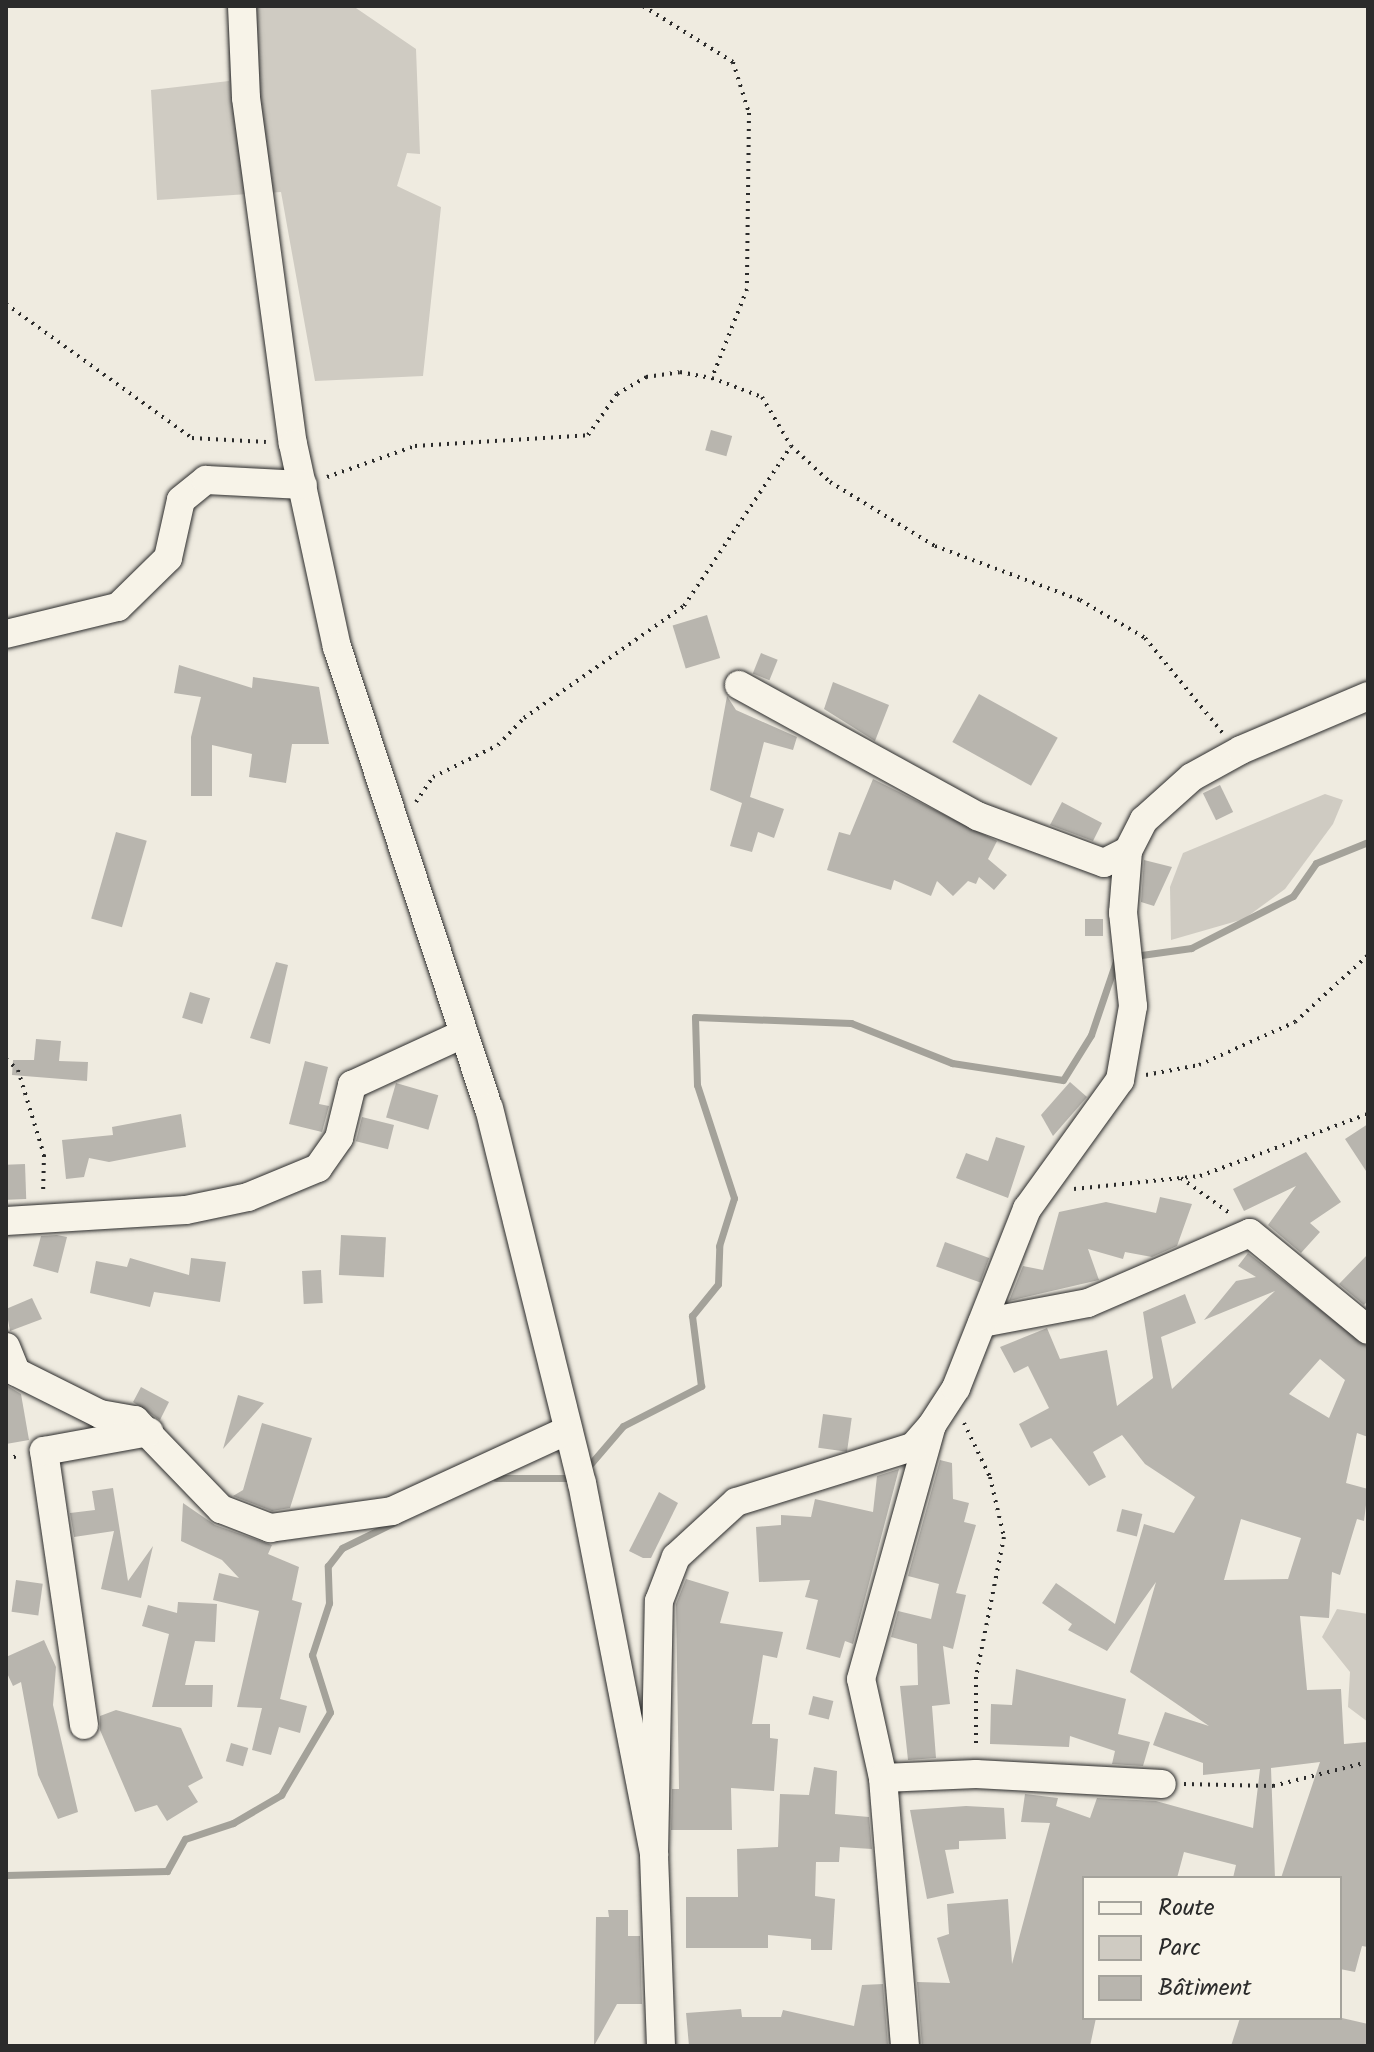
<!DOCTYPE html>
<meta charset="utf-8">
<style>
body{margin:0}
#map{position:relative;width:1374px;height:2052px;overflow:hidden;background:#efebe0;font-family:Kalam,sans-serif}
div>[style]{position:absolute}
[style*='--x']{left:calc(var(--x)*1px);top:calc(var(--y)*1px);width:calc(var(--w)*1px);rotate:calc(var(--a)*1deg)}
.green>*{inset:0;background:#cfcbc2}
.stream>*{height:7px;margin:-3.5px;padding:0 3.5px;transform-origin:3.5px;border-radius:3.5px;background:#a4a29a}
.building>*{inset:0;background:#b8b5ae;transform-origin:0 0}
.path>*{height:4px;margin-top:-2px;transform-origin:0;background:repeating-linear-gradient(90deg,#2b2b2b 0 2px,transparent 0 8px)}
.roads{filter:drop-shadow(0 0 2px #2b2b2b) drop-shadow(0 0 2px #2b2b2b)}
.minor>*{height:28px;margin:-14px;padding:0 14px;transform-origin:14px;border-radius:14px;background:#f7f3e8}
span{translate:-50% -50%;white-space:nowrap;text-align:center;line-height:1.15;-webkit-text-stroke:6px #f7f3e8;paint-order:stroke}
.frame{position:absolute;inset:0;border:8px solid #2b2b2b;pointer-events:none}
.legend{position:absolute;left:1082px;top:1876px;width:260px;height:144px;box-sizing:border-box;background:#f7f3e8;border:2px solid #a5a39c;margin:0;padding:10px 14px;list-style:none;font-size:24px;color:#2b2b2b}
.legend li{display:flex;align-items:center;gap:16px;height:40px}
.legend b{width:40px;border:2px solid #a5a39c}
</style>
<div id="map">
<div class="green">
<div style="clip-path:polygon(228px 6px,353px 6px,416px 49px,420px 154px,407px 153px,397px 186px,441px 207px,423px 376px,315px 381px,281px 192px,157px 200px,151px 90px,229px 81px)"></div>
<div style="clip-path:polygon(1325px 794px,1343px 800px,1333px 824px,1285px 889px,1244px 919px,1171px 940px,1170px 887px,1183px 853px)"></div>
<div style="clip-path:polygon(1337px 1609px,1368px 1614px,1368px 1722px,1348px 1707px,1350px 1672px,1322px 1637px)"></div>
</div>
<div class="stream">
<div style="--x:1134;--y:956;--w:58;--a:-8"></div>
<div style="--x:1191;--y:948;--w:114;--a:-27"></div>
<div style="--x:1293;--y:896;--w:40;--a:-55.1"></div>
<div style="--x:1316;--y:863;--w:56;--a:-22"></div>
<div style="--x:587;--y:1468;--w:55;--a:-49.4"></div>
<div style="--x:623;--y:1426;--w:88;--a:-27.1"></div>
<div style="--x:701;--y:1386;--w:71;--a:-97.3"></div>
<div style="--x:692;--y:1316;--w:41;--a:-50.9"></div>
<div style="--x:718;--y:1284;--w:38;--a:-88"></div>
<div style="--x:719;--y:1246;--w:50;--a:-72.6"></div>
<div style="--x:734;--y:1198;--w:119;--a:-108.1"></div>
<div style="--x:697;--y:1085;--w:68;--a:-91.7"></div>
<div style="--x:695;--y:1017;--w:156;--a:2.2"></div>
<div style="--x:851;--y:1023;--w:109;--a:21.6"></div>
<div style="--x:952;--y:1063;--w:112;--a:8.7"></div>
<div style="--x:1063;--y:1080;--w:53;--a:-58.1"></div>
<div style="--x:1091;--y:1035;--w:81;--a:-71.3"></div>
<div style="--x:496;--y:1478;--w:77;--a:0"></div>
<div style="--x:6;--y:1875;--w:161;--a:-1.4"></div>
<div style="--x:167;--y:1871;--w:37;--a:-61"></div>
<div style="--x:185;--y:1839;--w:51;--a:-18.4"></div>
<div style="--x:233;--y:1823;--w:56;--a:-30.3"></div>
<div style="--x:281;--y:1795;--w:96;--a:-59.4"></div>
<div style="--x:330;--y:1712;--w:60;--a:-107.5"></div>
<div style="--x:312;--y:1655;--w:55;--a:-71.9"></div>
<div style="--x:329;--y:1603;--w:37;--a:-92"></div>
<div style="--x:328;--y:1566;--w:23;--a:-52"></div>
<div style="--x:342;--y:1548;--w:57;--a:-26.1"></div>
</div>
<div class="building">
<div style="left:711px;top:430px;width:22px;height:21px;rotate:16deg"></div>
<div style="left:707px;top:615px;width:45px;height:36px;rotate:73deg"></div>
<div style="left:761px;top:653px;width:18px;height:22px;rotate:22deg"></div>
<div style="clip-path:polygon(179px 665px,252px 688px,253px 677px,319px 687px,329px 744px,292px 744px,286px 783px,249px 777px,252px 754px,212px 745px,212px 796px,191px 796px,191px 737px,201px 697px,174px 693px)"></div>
<div style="clip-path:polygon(833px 682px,889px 705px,875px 741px,824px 709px)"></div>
<div style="left:979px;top:694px;width:90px;height:55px;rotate:29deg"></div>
<div style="clip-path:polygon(727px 696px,736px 710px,797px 737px,793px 750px,764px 742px,750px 797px,784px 809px,774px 838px,758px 832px,752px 852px,730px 846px,742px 803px,710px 790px)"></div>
<div style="clip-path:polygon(873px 779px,997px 841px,988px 859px,1007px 875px,994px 890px,979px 877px,976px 884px,968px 881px,953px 896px,937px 881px,931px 896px,894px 880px,891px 890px,827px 870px,839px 832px,850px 835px)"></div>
<div style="left:1220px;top:785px;width:30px;height:19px;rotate:64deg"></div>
<div style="clip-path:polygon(1062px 802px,1102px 823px,1093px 841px,1050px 825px)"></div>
<div style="left:116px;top:832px;width:32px;height:90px;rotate:16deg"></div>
<div style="clip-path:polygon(1144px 860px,1172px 867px,1154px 906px,1141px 902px)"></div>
<div style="left:1085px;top:919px;width:18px;height:17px"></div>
<div style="clip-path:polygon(276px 962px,288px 965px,270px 1044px,250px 1038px)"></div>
<div style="left:190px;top:992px;width:21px;height:27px;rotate:17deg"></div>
<div style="clip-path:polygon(36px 1039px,61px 1041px,59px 1061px,88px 1062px,87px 1081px,12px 1075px,13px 1060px,34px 1060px)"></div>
<div style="clip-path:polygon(305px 1061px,328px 1067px,319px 1104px,329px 1106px,322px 1132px,289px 1124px)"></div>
<div style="clip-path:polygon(1070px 1082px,1087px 1097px,1053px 1136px,1041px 1115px)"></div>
<div style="left:396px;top:1083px;width:44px;height:36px;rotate:16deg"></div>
<div style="clip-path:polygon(181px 1114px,186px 1147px,109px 1162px,89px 1158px,84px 1177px,66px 1179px,62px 1140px,113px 1135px,112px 1127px)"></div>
<div style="left:362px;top:1117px;width:33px;height:25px;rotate:14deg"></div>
<div style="clip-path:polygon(1368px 1124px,1368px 1174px,1345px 1139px)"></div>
<div style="clip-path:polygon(996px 1137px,1025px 1146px,1008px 1198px,956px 1178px,966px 1153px,988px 1161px)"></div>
<div style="clip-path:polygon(1306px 1152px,1341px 1202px,1310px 1223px,1320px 1232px,1301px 1253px,1268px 1225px,1296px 1186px,1244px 1211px,1233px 1189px)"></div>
<div style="left:25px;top:1164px;width:35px;height:19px;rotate:88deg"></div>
<div style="clip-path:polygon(1160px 1197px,1192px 1204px,1177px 1246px,1152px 1257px,1125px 1252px,1123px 1259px,1088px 1249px,1099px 1280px,1009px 1301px,1023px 1266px,1043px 1270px,1059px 1212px,1106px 1202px,1156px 1213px)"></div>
<div style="clip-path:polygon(57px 1235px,67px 1237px,58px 1273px,33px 1266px,41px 1236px)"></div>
<div style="left:341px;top:1235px;width:45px;height:40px;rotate:3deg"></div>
<div style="left:945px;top:1242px;width:47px;height:26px;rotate:20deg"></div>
<div style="clip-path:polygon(evenodd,1248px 1253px,1368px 1347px,1368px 1437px,1357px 1433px,1346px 1483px,1368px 1489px,1364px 1521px,1357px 1519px,1340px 1575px,1332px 1572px,1329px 1618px,1300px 1616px,1307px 1690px,1341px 1689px,1344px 1744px,1367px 1742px,1368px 1947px,1362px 1946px,1355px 1972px,1340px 1969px,1340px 1878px,1281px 1878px,1320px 1762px,1271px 1768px,1275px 1878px,1233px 1878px,1236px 1865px,1184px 1852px,1177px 1878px,1084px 1878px,1084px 2018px,1096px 2018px,1090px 2046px,922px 2046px,917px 1982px,950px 1983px,937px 1938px,949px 1934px,947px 1904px,1008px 1899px,1012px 1964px,1050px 1823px,1021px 1822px,1025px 1794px,1058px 1798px,1056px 1806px,1090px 1818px,1097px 1798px,1156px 1801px,1253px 1828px,1260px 1769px,1203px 1775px,1203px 1763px,1153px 1745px,1165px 1712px,1209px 1726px,1130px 1672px,1156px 1582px,1107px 1651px,1068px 1630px,1072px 1624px,1042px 1603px,1056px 1583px,1115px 1624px,1144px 1524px,1174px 1533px,1195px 1497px,1145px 1464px,1122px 1435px,1093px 1452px,1106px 1477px,1089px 1486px,1051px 1438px,1031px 1448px,1019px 1424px,1049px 1408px,1028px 1366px,1014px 1373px,1000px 1347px,1047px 1328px,1060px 1359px,1107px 1350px,1117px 1406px,1153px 1378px,1143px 1312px,1185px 1294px,1196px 1323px,1161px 1337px,1172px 1389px,1275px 1291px,1204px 1320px,1236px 1281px,1256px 1277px,1238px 1266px,1248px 1253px,1320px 1359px,1345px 1380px,1329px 1418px,1289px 1394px,1320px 1359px,1248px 1253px,1241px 1519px,1301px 1538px,1288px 1579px,1224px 1580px,1241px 1519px)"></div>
<div style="clip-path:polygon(1368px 1254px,1368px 1301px,1364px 1305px,1339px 1284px)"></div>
<div style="clip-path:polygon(130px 1258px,189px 1275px,191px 1258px,226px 1262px,220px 1302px,154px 1292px,150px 1307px,90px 1293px,96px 1261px,127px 1267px)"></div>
<div style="left:321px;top:1270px;width:33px;height:19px;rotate:87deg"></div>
<div style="clip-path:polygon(32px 1298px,42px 1319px,10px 1331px,6px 1309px)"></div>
<div style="clip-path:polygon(6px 1385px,21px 1394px,29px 1440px,6px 1444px)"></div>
<div style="clip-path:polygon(141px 1387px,169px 1402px,160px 1420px,133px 1402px)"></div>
<div style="clip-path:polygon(238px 1395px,264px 1403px,223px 1449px)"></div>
<div style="left:823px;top:1414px;width:29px;height:34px;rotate:8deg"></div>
<div style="clip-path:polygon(262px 1423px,312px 1438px,290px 1508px,272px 1511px,233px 1496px,243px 1490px)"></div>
<div style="clip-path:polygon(940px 1460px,952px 1463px,953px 1499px,969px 1503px,964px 1522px,976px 1525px,956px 1593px,966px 1595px,953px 1649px,943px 1646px,950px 1704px,932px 1706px,936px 1758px,908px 1760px,900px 1686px,918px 1685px,917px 1644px,891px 1637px,898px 1611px,931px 1619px,939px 1584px,908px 1576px)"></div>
<div style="clip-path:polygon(899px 1469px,853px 1644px,845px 1641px,840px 1658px,806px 1649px,818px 1600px,805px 1597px,810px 1580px,759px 1582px,756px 1527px,781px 1525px,781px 1515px,811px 1517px,815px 1499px,873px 1512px,877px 1476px)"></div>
<div style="clip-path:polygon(113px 1488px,128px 1581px,153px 1546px,141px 1598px,101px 1589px,114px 1531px,74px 1537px,70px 1513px,95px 1510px,92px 1491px)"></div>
<div style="clip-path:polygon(659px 1492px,678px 1503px,651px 1558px,643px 1558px,629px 1551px)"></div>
<div style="clip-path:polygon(183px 1503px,215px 1525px,272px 1545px,268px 1554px,299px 1567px,292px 1600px,302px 1603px,280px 1699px,307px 1706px,300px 1733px,279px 1727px,271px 1755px,252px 1750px,262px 1708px,237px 1707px,259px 1611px,213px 1600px,219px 1573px,239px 1578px,222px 1560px,181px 1541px)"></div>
<div style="left:1122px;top:1509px;width:21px;height:23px;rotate:14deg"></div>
<div style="clip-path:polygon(686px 1579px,729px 1592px,720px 1623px,783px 1632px,777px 1658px,763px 1655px,752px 1724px,770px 1724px,770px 1738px,778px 1739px,774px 1791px,731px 1788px,732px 1830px,671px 1830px,672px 1789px,679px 1789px,676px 1604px)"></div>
<div style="left:16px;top:1580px;width:27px;height:32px;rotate:8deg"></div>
<div style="clip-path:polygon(178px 1602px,217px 1604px,215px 1642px,195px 1641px,185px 1685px,213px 1685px,212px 1707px,152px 1707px,169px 1634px,142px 1626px,148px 1605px,177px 1613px)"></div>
<div style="clip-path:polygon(44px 1640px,56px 1667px,53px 1705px,78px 1812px,58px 1819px,38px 1775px,21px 1682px,13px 1686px,6px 1671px,6px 1657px)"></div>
<div style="clip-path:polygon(1016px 1669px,1126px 1699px,1118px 1734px,1150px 1742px,1143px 1766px,1112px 1764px,1115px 1751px,1070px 1736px,1069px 1747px,990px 1744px,991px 1704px,1012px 1705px)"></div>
<div style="left:813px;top:1696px;width:21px;height:19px;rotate:14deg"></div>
<div style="clip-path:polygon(116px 1710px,181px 1728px,203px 1778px,188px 1786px,198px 1802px,167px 1821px,157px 1805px,135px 1812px,100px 1730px,100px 1716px)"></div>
<div style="left:231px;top:1743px;width:18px;height:19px;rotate:16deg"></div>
<div style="clip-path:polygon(814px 1767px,837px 1771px,835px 1814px,869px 1817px,872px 1849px,840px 1847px,839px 1862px,816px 1862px,815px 1896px,835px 1899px,832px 1950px,811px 1950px,811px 1939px,768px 1935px,768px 1948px,686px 1948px,686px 1897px,738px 1897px,737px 1849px,778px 1847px,780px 1794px,809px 1795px)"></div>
<div style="clip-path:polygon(966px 1806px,1004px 1808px,1006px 1839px,959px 1841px,959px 1849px,945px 1850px,954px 1893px,927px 1899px,910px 1810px)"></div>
<div style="clip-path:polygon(608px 1910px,628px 1910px,628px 1936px,640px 1936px,642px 2004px,617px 2004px,594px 2046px,596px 1917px,609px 1917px)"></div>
<div style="clip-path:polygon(883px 1984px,888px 2045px,689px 2046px,686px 2013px,741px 2009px,742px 2017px,781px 2017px,783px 2010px,854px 2026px,862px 1985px)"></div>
<div style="clip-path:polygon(1240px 2018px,1342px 2018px,1368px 2024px,1368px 2046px,1231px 2046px)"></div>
</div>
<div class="path">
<div style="--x:643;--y:6;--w:106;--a:31.9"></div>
<div style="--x:733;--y:62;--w:53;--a:72.6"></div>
<div style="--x:749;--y:113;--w:176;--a:90.7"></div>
<div style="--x:747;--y:289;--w:96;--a:111.5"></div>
<div style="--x:6;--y:304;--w:229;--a:35.8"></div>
<div style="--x:192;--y:438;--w:74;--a:3.1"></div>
<div style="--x:327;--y:477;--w:93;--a:-19.4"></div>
<div style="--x:415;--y:446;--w:173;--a:-3.6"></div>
<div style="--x:588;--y:435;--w:50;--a:-54.7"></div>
<div style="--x:617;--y:394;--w:34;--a:-30"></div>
<div style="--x:646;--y:377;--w:34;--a:-8"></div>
<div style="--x:680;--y:372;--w:33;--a:11"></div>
<div style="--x:712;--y:378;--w:53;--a:20.8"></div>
<div style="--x:762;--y:397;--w:57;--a:59.4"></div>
<div style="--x:791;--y:446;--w:53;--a:42.7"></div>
<div style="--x:830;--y:482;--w:123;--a:31.4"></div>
<div style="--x:935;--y:546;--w:155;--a:20.4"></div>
<div style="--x:1080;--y:600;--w:75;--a:30.3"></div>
<div style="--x:1145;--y:638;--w:122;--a:50.7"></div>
<div style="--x:416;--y:802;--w:30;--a:-56"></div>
<div style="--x:433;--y:777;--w:72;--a:-26.2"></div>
<div style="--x:498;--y:745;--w:37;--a:-46"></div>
<div style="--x:524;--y:718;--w:195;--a:-35"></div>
<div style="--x:684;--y:606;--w:192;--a:-56.2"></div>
<div style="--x:6;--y:1059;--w:16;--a:43"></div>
<div style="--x:18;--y:1070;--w:89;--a:73"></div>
<div style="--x:44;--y:1155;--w:40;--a:91.4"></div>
<div style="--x:1146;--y:1075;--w:54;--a:-10.7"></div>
<div style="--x:1199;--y:1065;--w:105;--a:-24.1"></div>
<div style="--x:1295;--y:1022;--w:99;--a:-42.5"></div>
<div style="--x:1181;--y:1178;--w:62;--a:35.8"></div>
<div style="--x:1074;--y:1189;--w:127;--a:-5.9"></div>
<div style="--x:1200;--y:1176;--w:179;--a:-20.3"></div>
<div style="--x:964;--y:1423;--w:60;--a:64.3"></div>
<div style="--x:990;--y:1477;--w:62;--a:76.9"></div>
<div style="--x:1004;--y:1537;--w:143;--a:101.3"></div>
<div style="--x:976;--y:1677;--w:71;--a:90"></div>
<div style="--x:6;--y:1459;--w:12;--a:-14"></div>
<div style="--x:1184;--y:1784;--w:89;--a:1.3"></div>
<div style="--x:1273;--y:1786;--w:98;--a:-14.2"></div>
</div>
<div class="roads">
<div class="minor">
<div style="--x:242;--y:6;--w:92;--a:87.5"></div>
<div style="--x:246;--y:98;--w:349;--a:82.3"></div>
<div style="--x:293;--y:444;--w:208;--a:77.8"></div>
<div style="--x:337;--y:647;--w:485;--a:71.8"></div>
<div style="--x:489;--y:1108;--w:386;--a:76.1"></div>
<div style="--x:582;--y:1483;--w:378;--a:79"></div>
<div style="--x:6;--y:634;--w:115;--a:-13.6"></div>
<div style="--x:118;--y:607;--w:70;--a:-44.4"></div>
<div style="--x:168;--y:558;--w:59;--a:-77.4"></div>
<div style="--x:181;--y:500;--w:32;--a:-39"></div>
<div style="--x:206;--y:480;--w:97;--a:3"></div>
<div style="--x:739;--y:685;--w:272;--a:28.8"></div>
<div style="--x:977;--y:816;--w:135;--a:20.3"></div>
<div style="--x:1104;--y:863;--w:27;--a:-27"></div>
<div style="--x:6;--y:1221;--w:180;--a:-3.5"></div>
<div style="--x:186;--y:1210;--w:63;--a:-11.8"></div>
<div style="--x:248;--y:1197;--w:76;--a:-22.5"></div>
<div style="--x:318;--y:1168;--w:37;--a:-55"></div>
<div style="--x:339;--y:1138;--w:55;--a:-76.2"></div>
<div style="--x:352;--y:1085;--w:122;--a:-24.7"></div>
<div style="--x:982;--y:1323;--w:108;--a:-10.7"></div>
<div style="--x:1088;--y:1303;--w:176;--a:-23.4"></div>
<div style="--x:1250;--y:1233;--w:153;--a:39.4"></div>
<div style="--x:6;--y:1347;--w:27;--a:68"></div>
<div style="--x:16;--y:1372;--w:94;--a:26.6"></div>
<div style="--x:100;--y:1414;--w:36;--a:10"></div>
<div style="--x:135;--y:1420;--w:124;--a:46"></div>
<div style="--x:221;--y:1509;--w:53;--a:21.2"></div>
<div style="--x:270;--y:1528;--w:123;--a:-7.9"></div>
<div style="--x:392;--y:1511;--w:189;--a:-24.7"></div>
<div style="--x:84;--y:1725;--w:277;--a:-98.3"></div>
<div style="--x:44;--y:1451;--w:107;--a:-10.3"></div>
<div style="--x:883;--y:1778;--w:101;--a:-102.5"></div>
<div style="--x:861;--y:1679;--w:260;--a:-74.4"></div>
<div style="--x:661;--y:2046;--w:192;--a:-92.1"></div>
<div style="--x:654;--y:1854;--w:253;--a:-88.9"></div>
<div style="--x:659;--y:1601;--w:47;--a:-68.9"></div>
<div style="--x:676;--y:1557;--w:81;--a:-42.5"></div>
<div style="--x:736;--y:1502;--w:185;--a:-17.3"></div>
<div style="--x:913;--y:1447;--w:29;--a:-49"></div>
<div style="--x:932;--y:1425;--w:44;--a:-57"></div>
<div style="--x:956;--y:1388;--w:193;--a:-68.4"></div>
<div style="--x:1027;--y:1209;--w:159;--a:-54.2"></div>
<div style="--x:1120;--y:1080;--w:75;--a:-80"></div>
<div style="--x:1133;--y:1006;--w:94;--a:-96.1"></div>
<div style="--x:1123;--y:913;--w:62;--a:-85.4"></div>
<div style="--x:1128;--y:851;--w:35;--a:-63"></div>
<div style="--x:1144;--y:820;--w:64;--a:-41.9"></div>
<div style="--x:1192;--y:777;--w:56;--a:-28.9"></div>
<div style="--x:1241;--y:750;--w:138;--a:-23"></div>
<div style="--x:905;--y:2046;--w:269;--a:-94.7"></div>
<div style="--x:883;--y:1778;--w:93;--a:-2.5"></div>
<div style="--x:976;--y:1774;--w:186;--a:3.1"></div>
</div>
</div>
<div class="frame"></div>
<ul class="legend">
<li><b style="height:10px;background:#f7f3e8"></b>Route</li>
<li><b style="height:22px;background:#cfcbc2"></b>Parc</li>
<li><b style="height:22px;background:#b8b5ae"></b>Bâtiment</li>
</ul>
</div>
